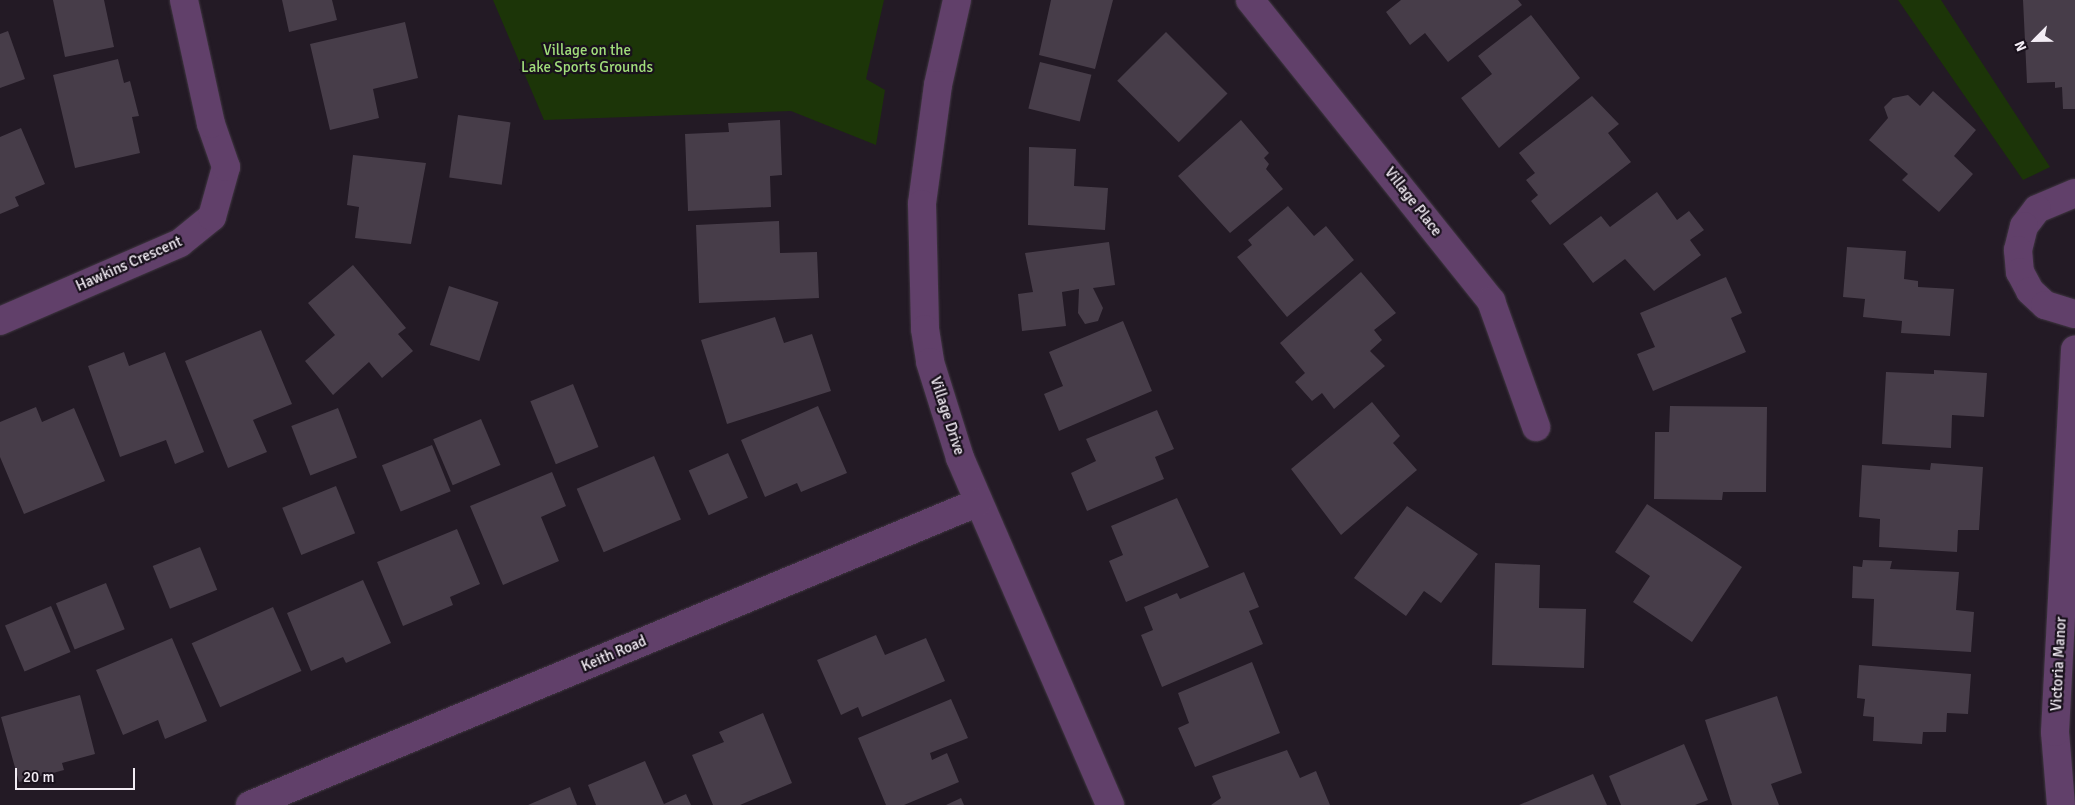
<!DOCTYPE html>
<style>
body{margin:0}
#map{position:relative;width:2075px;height:805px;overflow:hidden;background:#231a25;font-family:Signika,sans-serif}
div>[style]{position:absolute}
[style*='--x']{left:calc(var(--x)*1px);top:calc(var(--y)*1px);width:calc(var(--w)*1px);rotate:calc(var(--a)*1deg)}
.green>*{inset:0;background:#1c3508}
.building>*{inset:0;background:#473d49;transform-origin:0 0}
.roads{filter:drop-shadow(0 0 1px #403742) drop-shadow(0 0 1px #403742)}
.minor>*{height:28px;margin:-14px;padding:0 14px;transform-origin:14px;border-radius:14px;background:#61406a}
span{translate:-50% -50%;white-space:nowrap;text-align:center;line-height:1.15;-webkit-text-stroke:4.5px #19111c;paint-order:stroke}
.park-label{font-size:15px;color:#a1dd7b}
.street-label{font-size:15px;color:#f2ecf4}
.north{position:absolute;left:2010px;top:15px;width:50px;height:50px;-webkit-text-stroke:4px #19111c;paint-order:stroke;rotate:247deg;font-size:14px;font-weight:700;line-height:20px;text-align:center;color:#f2ecf4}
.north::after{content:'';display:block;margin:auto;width:18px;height:22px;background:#f2ecf4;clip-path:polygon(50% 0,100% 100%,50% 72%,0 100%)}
.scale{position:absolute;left:15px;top:768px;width:120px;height:22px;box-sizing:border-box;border:2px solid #f2ecf4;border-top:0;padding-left:6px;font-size:15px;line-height:18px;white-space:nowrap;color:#f2ecf4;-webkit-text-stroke:4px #19111c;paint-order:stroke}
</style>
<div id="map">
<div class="green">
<div style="clip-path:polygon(493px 0,884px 0,866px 79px,885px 90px,876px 145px,791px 111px,544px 120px)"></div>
<div style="clip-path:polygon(1898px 0,1941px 0,2050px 167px,2023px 180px)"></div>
</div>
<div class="building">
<div style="clip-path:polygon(53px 0,104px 0,114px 47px,65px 57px)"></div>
<div style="clip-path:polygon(282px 0,332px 0,337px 20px,289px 32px)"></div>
<div style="clip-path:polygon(1051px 0,1113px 0,1095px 69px,1039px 55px)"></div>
<div style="clip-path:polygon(1401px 0,1518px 0,1522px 5px,1448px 62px,1425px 33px,1410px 45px,1386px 12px)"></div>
<div style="clip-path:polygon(2023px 0,2075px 0,2075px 109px,2063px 109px,2062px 87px,2055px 88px,2055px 82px,2027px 83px)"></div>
<div style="clip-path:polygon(1531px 15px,1580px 78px,1499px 148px,1461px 98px,1492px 74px,1478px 56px)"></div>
<div style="clip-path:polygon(405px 22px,418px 78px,373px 89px,379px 118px,330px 130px,310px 44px)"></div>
<div style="clip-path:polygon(8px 31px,25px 79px,0 88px,0 34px)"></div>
<div style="left:1166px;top:32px;width:87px;height:69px;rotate:45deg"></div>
<div style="clip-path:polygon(118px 59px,124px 83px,130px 81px,139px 116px,132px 117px,140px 153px,75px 168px,53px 75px)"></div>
<div style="left:1040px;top:62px;width:53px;height:48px;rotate:14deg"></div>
<div style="clip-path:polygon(1933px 91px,1976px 130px,1954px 156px,1973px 174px,1939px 212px,1902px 180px,1908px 174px,1869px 140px,1888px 118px,1884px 107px,1893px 98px,1908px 95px,1920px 106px)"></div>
<div style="clip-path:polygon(1592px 96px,1619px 124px,1608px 133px,1631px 162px,1550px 225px,1531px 201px,1538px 195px,1526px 180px,1535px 173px,1519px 153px)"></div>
<div style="left:458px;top:115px;width:53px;height:63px;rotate:8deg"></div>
<div style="clip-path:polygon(780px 120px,782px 175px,770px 176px,771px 207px,688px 211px,685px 134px,729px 132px,728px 123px)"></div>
<div style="clip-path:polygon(1241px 120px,1269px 153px,1264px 158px,1269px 164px,1266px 169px,1283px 189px,1230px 233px,1178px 176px)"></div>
<div style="clip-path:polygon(21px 128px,45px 184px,15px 197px,19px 206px,0 214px,0 137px)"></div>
<div style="clip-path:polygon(1029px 147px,1076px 149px,1074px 186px,1108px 188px,1105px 230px,1028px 225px)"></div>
<div style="clip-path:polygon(353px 155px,426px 163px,411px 244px,355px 238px,359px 207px,347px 205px)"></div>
<div style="clip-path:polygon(1657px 192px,1677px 220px,1689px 211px,1704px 230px,1690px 240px,1701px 255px,1654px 291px,1625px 259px,1593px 283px,1563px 244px,1601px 216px,1610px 227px)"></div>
<div style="clip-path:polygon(1288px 206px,1314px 236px,1326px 226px,1354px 260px,1287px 317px,1237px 257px,1252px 245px,1248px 240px)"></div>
<div style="clip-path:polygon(779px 221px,780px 253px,817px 252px,819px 298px,699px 303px,696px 225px)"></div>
<div style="clip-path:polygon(1109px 242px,1115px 285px,1093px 288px,1103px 308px,1098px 321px,1085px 324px,1078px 313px,1079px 289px,1062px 292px,1066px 326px,1022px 331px,1018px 294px,1033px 292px,1025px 253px)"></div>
<div style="clip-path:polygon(1847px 247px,1906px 251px,1904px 279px,1918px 281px,1918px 287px,1954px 289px,1950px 336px,1901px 333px,1902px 321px,1863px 317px,1865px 299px,1843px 297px)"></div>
<div style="clip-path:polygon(353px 265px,406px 328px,398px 334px,413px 351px,382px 378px,369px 362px,333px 395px,305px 361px,335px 335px,308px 303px)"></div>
<div style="clip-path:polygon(1361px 272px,1396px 313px,1374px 330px,1382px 340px,1370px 351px,1385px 366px,1334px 409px,1322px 393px,1312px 401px,1295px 382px,1305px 373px,1280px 343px)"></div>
<div style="clip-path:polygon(1726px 277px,1742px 313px,1731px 318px,1746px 352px,1653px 391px,1637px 354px,1655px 347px,1640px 313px)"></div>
<div style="left:449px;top:286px;width:52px;height:62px;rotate:18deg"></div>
<div style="clip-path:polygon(775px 317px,784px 343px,812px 334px,831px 391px,727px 424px,701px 340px)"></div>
<div style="clip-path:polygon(1123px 321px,1152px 391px,1059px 431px,1044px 394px,1063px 386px,1049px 352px)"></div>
<div style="clip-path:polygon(261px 330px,292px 404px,253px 420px,267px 452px,228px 468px,185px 361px)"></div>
<div style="clip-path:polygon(124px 352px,129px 366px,165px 352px,204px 452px,175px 464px,166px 440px,120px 457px,88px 366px)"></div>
<div style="clip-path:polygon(1934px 370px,1987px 373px,1984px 417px,1952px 415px,1951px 448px,1882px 444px,1886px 372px,1934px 374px)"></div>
<div style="left:573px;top:384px;width:68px;height:46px;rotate:68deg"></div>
<div style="clip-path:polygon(1372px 402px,1400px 436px,1393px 443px,1417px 470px,1341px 535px,1291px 469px)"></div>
<div style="clip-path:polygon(818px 406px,847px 473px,801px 492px,797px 483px,765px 497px,741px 440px)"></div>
<div style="clip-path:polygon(1670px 406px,1767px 407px,1766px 492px,1723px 492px,1722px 500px,1654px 499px,1655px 432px,1669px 432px)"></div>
<div style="clip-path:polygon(36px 407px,42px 422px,74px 408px,105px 481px,24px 514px,0 457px,0 422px)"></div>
<div style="left:338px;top:408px;width:53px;height:50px;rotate:69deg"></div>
<div style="clip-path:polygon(1157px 410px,1174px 449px,1155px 457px,1164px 479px,1087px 511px,1071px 473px,1096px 461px,1086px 439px)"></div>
<div style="left:481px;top:419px;width:50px;height:52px;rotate:67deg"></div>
<div style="left:432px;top:445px;width:50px;height:54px;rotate:68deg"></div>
<div style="left:728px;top:453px;width:49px;height:43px;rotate:66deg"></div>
<div style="left:654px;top:456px;width:69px;height:84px;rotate:67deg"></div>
<div style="clip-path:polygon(1931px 463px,1983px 467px,1979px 530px,1958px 530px,1957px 552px,1879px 547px,1880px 519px,1859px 517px,1862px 465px,1930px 470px)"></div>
<div style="clip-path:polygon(552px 472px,566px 506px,541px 517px,559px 561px,503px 585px,470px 506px)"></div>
<div style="left:336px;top:486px;width:51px;height:58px;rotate:68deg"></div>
<div style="clip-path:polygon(1177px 498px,1209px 567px,1126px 602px,1109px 561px,1123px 555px,1111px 526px)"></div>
<div style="clip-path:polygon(1647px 504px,1742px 567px,1692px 642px,1633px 602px,1650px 576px,1615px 552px)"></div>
<div style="clip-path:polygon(1407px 506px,1478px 554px,1441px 603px,1424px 591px,1406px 616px,1354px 578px)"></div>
<div style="clip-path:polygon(457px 529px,480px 584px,450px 597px,453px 605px,403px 626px,377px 562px)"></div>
<div style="left:200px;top:547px;width:46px;height:51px;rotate:68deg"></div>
<div style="clip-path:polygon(1863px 560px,1892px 561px,1890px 569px,1959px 572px,1956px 610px,1974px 612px,1971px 652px,1872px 646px,1874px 599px,1852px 598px,1853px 566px,1862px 567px)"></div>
<div style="clip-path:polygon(1495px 563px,1540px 565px,1539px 608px,1586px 609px,1584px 668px,1492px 665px)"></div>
<div style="clip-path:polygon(1244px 572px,1259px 607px,1249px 611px,1263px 644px,1162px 687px,1141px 635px,1153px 630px,1144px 607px,1177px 593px,1180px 599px)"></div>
<div style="clip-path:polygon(363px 580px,391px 643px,346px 663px,343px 657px,311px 671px,287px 613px)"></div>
<div style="left:106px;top:583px;width:50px;height:54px;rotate:68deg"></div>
<div style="left:51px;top:606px;width:50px;height:50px;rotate:67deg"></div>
<div style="left:273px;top:607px;width:70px;height:89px;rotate:66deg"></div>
<div style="clip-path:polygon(876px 635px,885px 655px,926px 638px,945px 681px,862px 717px,858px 707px,841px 715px,817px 660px)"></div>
<div style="clip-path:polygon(172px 638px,207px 721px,165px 739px,158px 720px,123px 735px,96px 670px)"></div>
<div style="clip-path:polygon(1252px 662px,1280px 733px,1195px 767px,1178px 728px,1189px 723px,1178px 693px)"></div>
<div style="clip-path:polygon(1859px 665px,1971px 674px,1968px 714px,1947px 713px,1946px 732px,1923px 732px,1922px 744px,1873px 741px,1874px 717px,1863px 716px,1865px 699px,1857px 698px)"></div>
<div style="clip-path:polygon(80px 695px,95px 754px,62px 763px,64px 770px,19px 782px,1px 717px)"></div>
<div style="clip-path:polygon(1777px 696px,1802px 773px,1771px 784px,1779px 805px,1732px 805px,1705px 720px)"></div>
<div style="clip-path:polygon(951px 699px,968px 738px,930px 753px,932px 760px,947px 753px,959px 782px,904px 805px,886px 805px,858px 738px)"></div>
<div style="clip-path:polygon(763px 713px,792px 783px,740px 805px,713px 805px,692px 755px,724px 742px,719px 732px)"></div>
<div style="clip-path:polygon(1684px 744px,1708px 800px,1695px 805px,1621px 805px,1609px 776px)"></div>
<div style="clip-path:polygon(1287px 750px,1300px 778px,1316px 771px,1330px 805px,1211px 805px,1221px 798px,1212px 776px)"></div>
<div style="clip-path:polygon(645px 761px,664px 804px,686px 794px,691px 805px,596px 805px,588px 785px)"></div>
<div style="clip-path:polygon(1593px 774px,1607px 805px,1519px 805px)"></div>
<div style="clip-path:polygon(570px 787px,577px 805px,528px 805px)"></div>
<div style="clip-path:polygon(961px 798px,964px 805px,946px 805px)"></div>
</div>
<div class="roads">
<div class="minor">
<div style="--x:957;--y:0;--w:87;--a:102.6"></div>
<div style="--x:938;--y:85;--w:120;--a:97.7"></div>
<div style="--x:922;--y:204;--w:125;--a:88.6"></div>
<div style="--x:925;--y:329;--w:33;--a:81"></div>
<div style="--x:930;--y:362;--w:101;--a:72.6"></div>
<div style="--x:960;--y:458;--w:378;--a:66.6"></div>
<div style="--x:1250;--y:0;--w:386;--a:51.3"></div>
<div style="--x:1491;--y:301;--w:134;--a:70.3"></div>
<div style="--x:2075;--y:193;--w:41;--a:157.2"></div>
<div style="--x:2037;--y:209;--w:21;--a:127"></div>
<div style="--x:2024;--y:226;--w:25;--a:104"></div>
<div style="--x:2018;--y:250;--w:22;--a:85"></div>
<div style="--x:2020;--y:272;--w:21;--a:62"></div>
<div style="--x:2030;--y:291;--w:21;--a:43"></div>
<div style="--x:2045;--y:305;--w:31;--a:17"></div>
<div style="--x:0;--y:321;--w:196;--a:-23.4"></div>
<div style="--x:180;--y:243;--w:41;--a:-39.1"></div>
<div style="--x:212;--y:217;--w:52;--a:-74.4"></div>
<div style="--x:226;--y:167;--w:46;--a:-109.2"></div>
<div style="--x:211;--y:124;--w:127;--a:-102.3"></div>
<div style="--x:250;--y:805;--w:789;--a:-22.57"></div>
<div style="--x:2061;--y:805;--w:73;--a:-94.7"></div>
<div style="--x:2055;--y:732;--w:383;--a:-87"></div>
</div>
</div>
<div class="park-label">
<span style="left:587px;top:59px">Village on the<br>Lake Sports Grounds</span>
</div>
<div class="street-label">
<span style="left:1413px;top:202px;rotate:52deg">Village Place</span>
<span style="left:129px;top:264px;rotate:-24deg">Hawkins Crescent</span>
<span style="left:947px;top:416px;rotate:72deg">Village Drive</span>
<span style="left:614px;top:654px;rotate:-23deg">Keith Road</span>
<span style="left:2059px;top:664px;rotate:-87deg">Victoria Manor</span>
</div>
<div class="north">N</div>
<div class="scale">20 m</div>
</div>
